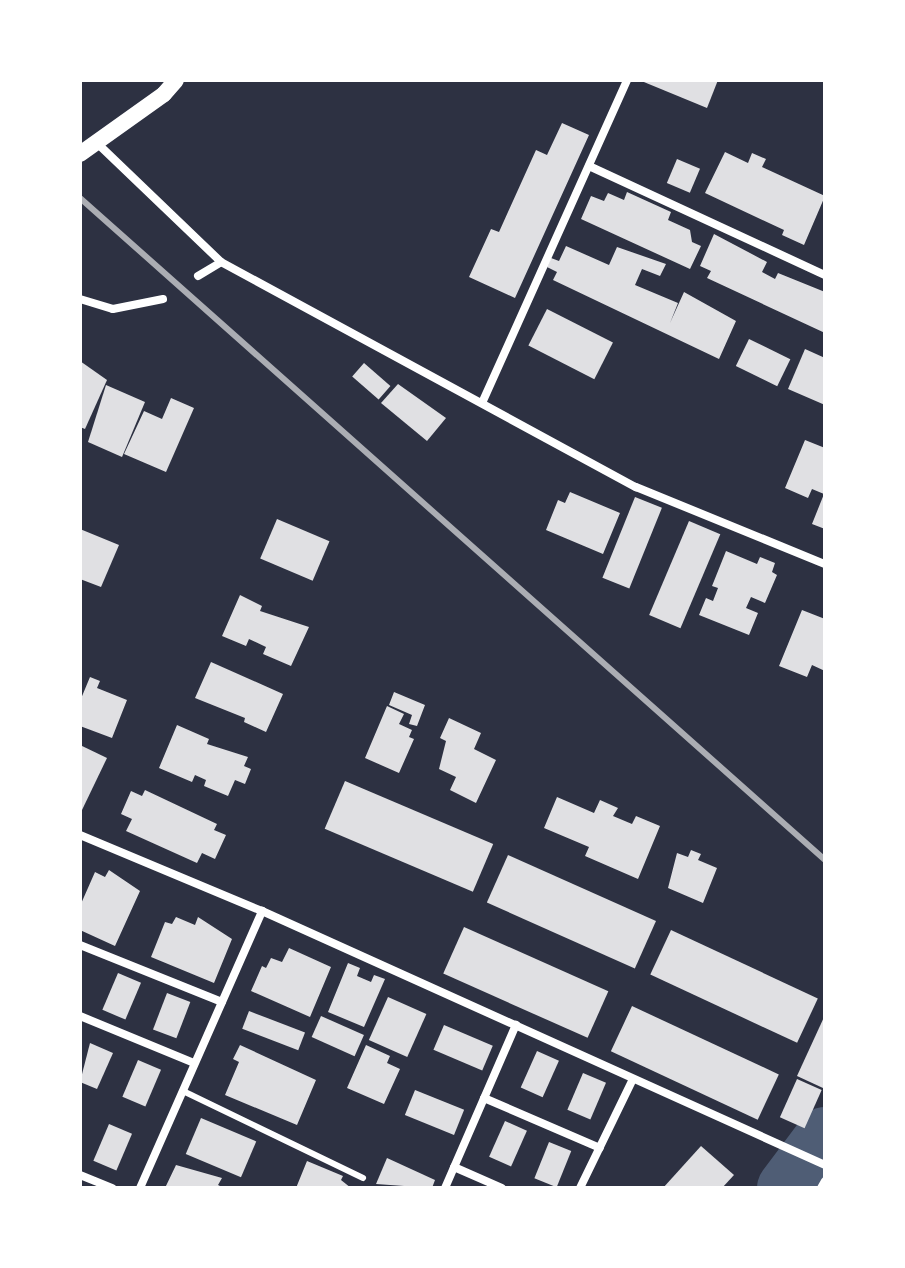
<!DOCTYPE html>
<style>
body{margin:0}
#map{position:relative;width:905px;height:1268px;overflow:hidden;background:#2d3142;font-family:"Source Sans 3",sans-serif}
div>[style]{position:absolute}
[style*='--x']{left:calc(var(--x)*1px);top:calc(var(--y)*1px);width:calc(var(--w)*1px);rotate:calc(var(--a)*1deg)}
.river>*{height:58px;margin:-29px;padding:0 29px;transform-origin:29px;border-radius:29px;background:#4f5d75}
.building>*{inset:0;background:#e0e0e3;transform-origin:0 0}
.service>*{height:6px;margin:-3px;padding:0 3px;transform-origin:3px;border-radius:3px;background:#fff}
.minor>*{height:8px;margin:-4px;padding:0 4px;transform-origin:4px;border-radius:4px;background:#fff}
.secondary>*{height:16px;margin:-8px;padding:0 8px;transform-origin:8px;border-radius:8px;background:#fff}
.rail>*{height:6px;margin:-3px;padding:0 3px;transform-origin:3px;border-radius:3px;background:#abadb3}
span{translate:-50% -50%;white-space:nowrap;text-align:center;line-height:1.15;-webkit-text-stroke:7px #fff;paint-order:stroke}
.frame{position:absolute;inset:0;border:82px solid #fff;pointer-events:none}
</style>
<div id="map">
<div class="river">
<div style="--x:786;--y:1188;--w:65;--a:-53.1"></div>
</div>
<div class="building">
<div style="clip-path:polygon(639px 80px,718px 80px,707px 108px)"></div>
<div style="clip-path:polygon(562px 123px,589px 135px,515px 298px,469px 277px,491px 229px,499px 232px,536px 150px,547px 155px)"></div>
<div style="clip-path:polygon(725px 152px,748px 163px,752px 153px,766px 159px,762px 167px,825px 196px,804px 245px,782px 235px,784px 230px,705px 193px)"></div>
<div style="left:677px;top:159px;width:25px;height:26px;rotate:23deg"></div>
<div style="clip-path:polygon(627px 192px,671px 212px,668px 220px,690px 230px,692px 242px,701px 246px,690px 269px,581px 219px,591px 196px,604px 201px,608px 193px,624px 200px)"></div>
<div style="clip-path:polygon(714px 234px,767px 262px,762px 272px,775px 279px,778px 273px,825px 292px,825px 333px,707px 278px,711px 271px,700px 266px)"></div>
<div style="clip-path:polygon(566px 246px,609px 265px,617px 247px,666px 264px,660px 276px,642px 269px,635px 285px,678px 303px,670px 323px,684px 292px,736px 321px,719px 359px,553px 280px,557px 272px,547px 267px,551px 258px,559px 261px)"></div>
<div style="left:547px;top:309px;width:74px;height:41px;rotate:27deg"></div>
<div style="left:749px;top:339px;width:46px;height:30px;rotate:26deg"></div>
<div style="clip-path:polygon(805px 349px,825px 358px,825px 405px,788px 389px)"></div>
<div style="clip-path:polygon(80px 361px,107px 380px,85px 429px,80px 427px)"></div>
<div style="left:364px;top:363px;width:35px;height:18px;rotate:41deg"></div>
<div style="clip-path:polygon(398px 384px,446px 418px,427px 441px,381px 403px)"></div>
<div style="clip-path:polygon(106px 385px,145px 402px,122px 457px,88px 442px)"></div>
<div style="clip-path:polygon(171px 398px,194px 408px,166px 472px,124px 454px,144px 411px,162px 419px)"></div>
<div style="clip-path:polygon(805px 440px,825px 448px,825px 529px,812px 524px,824px 494px,812px 489px,808px 498px,785px 488px)"></div>
<div style="clip-path:polygon(570px 492px,620px 513px,603px 554px,546px 530px,558px 500px,565px 503px)"></div>
<div style="left:635px;top:497px;width:29px;height:87px;rotate:22deg"></div>
<div style="left:277px;top:519px;width:57px;height:43px;rotate:23deg"></div>
<div style="left:689px;top:521px;width:34px;height:102px;rotate:23deg"></div>
<div style="clip-path:polygon(80px 529px,119px 545px,101px 587px,80px 579px)"></div>
<div style="clip-path:polygon(726px 551px,757px 564px,760px 557px,775px 563px,772px 572px,777px 575px,765px 603px,751px 597px,746px 608px,758px 613px,749px 635px,699px 615px,706px 598px,713px 601px,718px 588px,712px 586px)"></div>
<div style="clip-path:polygon(240px 595px,262px 606px,260px 611px,309px 627px,291px 666px,263px 654px,266px 647px,249px 639px,246px 646px,222px 636px)"></div>
<div style="clip-path:polygon(802px 610px,825px 619px,825px 671px,812px 665px,807px 677px,779px 666px)"></div>
<div style="clip-path:polygon(211px 662px,283px 694px,266px 732px,244px 722px,245px 718px,195px 698px)"></div>
<div style="clip-path:polygon(90px 677px,100px 681px,97px 688px,127px 700px,112px 738px,80px 726px,80px 701px)"></div>
<div style="clip-path:polygon(394px 692px,425px 705px,417px 726px,409px 724px,412px 715px,389px 705px)"></div>
<div style="clip-path:polygon(387px 706px,404px 714px,399px 724px,412px 730px,409px 737px,414px 739px,399px 773px,365px 758px)"></div>
<div style="clip-path:polygon(449px 718px,481px 733px,474px 749px,496px 760px,476px 803px,450px 790px,456px 777px,439px 769px,446px 741px,440px 738px)"></div>
<div style="clip-path:polygon(177px 725px,209px 739px,207px 744px,248px 757px,244px 766px,251px 769px,245px 784px,235px 780px,228px 796px,204px 786px,206px 780px,195px 775px,192px 782px,159px 768px)"></div>
<div style="clip-path:polygon(80px 745px,107px 758px,82px 810px,80px 809px)"></div>
<div style="left:345px;top:781px;width:161px;height:52px;rotate:23deg"></div>
<div style="clip-path:polygon(145px 790px,217px 824px,214px 830px,226px 835px,215px 859px,202px 853px,197px 863px,126px 831px,132px 819px,121px 814px,131px 791px,142px 796px)"></div>
<div style="clip-path:polygon(557px 797px,594px 813px,600px 800px,618px 808px,613px 816px,632px 824px,636px 816px,660px 826px,638px 879px,585px 856px,589px 847px,544px 828px)"></div>
<div style="clip-path:polygon(691px 850px,701px 854px,698px 860px,717px 868px,703px 903px,668px 888px,677px 853px,688px 857px)"></div>
<div style="left:508px;top:855px;width:162px;height:52px;rotate:24deg"></div>
<div style="clip-path:polygon(109px 870px,140px 891px,115px 946px,80px 930px,80px 906px,95px 872px,105px 877px)"></div>
<div style="clip-path:polygon(176px 917px,195px 925px,198px 917px,232px 939px,214px 983px,151px 957px,165px 922px,172px 924px)"></div>
<div style="left:464px;top:927px;width:158px;height:51px;rotate:24deg"></div>
<div style="left:671px;top:930px;width:162px;height:49px;rotate:25deg"></div>
<div style="clip-path:polygon(289px 948px,331px 967px,310px 1017px,251px 991px,262px 966px,266px 968px,271px 958px,282px 962px)"></div>
<div style="clip-path:polygon(348px 963px,360px 968px,357px 976px,371px 982px,374px 975px,385px 979px,364px 1027px,328px 1012px)"></div>
<div style="left:118px;top:973px;width:25px;height:40px;rotate:23deg"></div>
<div style="left:167px;top:993px;width:25px;height:39px;rotate:21deg"></div>
<div style="left:388px;top:997px;width:42px;height:47px;rotate:24deg"></div>
<div style="left:632px;top:1006px;width:162px;height:50px;rotate:25deg"></div>
<div style="left:249px;top:1011px;width:60px;height:19px;rotate:21deg"></div>
<div style="clip-path:polygon(825px 1015px,825px 1084px,823px 1088px,797px 1076px)"></div>
<div style="left:321px;top:1016px;width:47px;height:23px;rotate:24deg"></div>
<div style="left:444px;top:1025px;width:53px;height:27px;rotate:23deg"></div>
<div style="clip-path:polygon(90px 1043px,113px 1053px,97px 1089px,80px 1082px)"></div>
<div style="clip-path:polygon(240px 1045px,316px 1080px,297px 1125px,225px 1095px,239px 1062px,233px 1059px)"></div>
<div style="clip-path:polygon(366px 1045px,390px 1056px,387px 1063px,400px 1069px,384px 1104px,347px 1088px)"></div>
<div style="left:537px;top:1051px;width:24px;height:40px;rotate:24deg"></div>
<div style="left:138px;top:1060px;width:25px;height:40px;rotate:23deg"></div>
<div style="left:583px;top:1073px;width:25px;height:40px;rotate:23deg"></div>
<div style="left:797px;top:1079px;width:27px;height:42px;rotate:24deg"></div>
<div style="left:415px;top:1090px;width:53px;height:27px;rotate:22deg"></div>
<div style="left:201px;top:1118px;width:60px;height:39px;rotate:23deg"></div>
<div style="left:505px;top:1121px;width:24px;height:39px;rotate:24deg"></div>
<div style="left:109px;top:1124px;width:25px;height:40px;rotate:23deg"></div>
<div style="left:549px;top:1142px;width:24px;height:39px;rotate:22deg"></div>
<div style="clip-path:polygon(701px 1146px,734px 1175px,722px 1188px,663px 1188px)"></div>
<div style="clip-path:polygon(387px 1158px,435px 1180px,432px 1188px,376px 1184px)"></div>
<div style="clip-path:polygon(307px 1161px,343px 1176px,341px 1180px,351px 1188px,296px 1188px)"></div>
<div style="clip-path:polygon(176px 1165px,222px 1178px,218px 1185px,224px 1188px,165px 1188px)"></div>
</div>
<div class="service">
<div style="--x:183;--y:1091;--w:200;--a:25.8"></div>
</div>
<div class="minor">
<div style="--x:98;--y:144;--w:170;--a:43.8"></div>
<div style="--x:221;--y:262;--w:472;--a:28.5"></div>
<div style="--x:636;--y:487;--w:204;--a:22.2"></div>
<div style="--x:589;--y:166;--w:260;--a:24.8"></div>
<div style="--x:198;--y:276;--w:27;--a:-31"></div>
<div style="--x:80;--y:299;--w:34;--a:17"></div>
<div style="--x:113;--y:309;--w:51;--a:-11.3"></div>
<div style="--x:482;--y:403;--w:354;--a:-65.8"></div>
<div style="--x:80;--y:835;--w:197;--a:22.7"></div>
<div style="--x:262;--y:911;--w:618;--a:24.28"></div>
<div style="--x:80;--y:945;--w:153;--a:21.9"></div>
<div style="--x:80;--y:1016;--w:123;--a:22.4"></div>
<div style="--x:484;--y:1098;--w:126;--a:23.3"></div>
<div style="--x:454;--y:1167;--w:52;--a:23.6"></div>
<div style="--x:80;--y:1175;--w:35;--a:22"></div>
<div style="--x:140;--y:1188;--w:303;--a:-66.2"></div>
<div style="--x:445;--y:1188;--w:178;--a:-66.5"></div>
<div style="--x:580;--y:1188;--w:119;--a:-64.1"></div>
<div style="--x:821;--y:1188;--w:8;--a:-60"></div>
</div>
<div class="secondary">
<div style="--x:80;--y:154;--w:103;--a:-35.5"></div>
<div style="--x:164;--y:94;--w:18;--a:-49"></div>
</div>
<div class="rail">
<div style="--x:80;--y:198;--w:997;--a:41.62"></div>
</div>
<div class="frame"></div>
</div>
